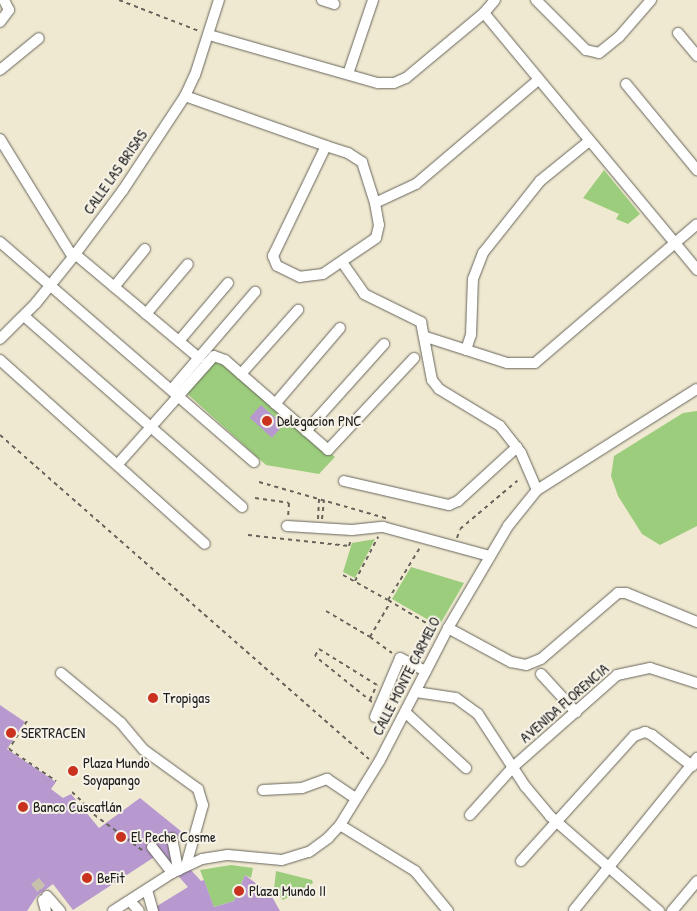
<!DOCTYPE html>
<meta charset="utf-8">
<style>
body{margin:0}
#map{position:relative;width:697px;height:911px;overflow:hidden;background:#f0e9d1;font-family:"Patrick Hand",sans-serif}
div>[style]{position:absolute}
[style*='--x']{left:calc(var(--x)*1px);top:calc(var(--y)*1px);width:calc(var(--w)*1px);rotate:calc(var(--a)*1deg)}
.green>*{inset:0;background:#9ccd7d}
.building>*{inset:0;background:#b899cf;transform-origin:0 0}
.minor-tunnel>*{height:10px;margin-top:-5px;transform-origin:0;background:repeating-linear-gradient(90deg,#c6c0ad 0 10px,transparent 0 15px)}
.path>*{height:2px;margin-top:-1px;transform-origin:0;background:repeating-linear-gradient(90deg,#66645b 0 4px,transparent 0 8px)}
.roads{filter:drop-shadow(0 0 1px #66645b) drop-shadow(0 0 1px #66645b)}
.minor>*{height:10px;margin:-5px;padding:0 5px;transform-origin:5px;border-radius:5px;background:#fff}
.dots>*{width:14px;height:14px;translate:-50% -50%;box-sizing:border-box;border:2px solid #f7f3e8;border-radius:50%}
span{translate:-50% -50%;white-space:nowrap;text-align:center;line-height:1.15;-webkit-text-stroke:4px #f7f3e8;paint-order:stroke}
.street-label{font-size:15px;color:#1c1c1c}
.poi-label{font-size:15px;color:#1c1c1c}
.left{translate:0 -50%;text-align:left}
</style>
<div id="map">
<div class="green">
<div style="clip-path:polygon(604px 170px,640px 214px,628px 224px,616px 219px,619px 214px,583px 198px)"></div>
<div style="clip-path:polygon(211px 359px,227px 361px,335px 457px,319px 474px,266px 465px,183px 390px)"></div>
<div style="clip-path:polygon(697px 411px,697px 526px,660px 545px,642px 534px,618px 496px,611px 476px,614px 456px,683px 413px)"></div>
<div style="clip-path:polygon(375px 539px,355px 578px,343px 572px,352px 543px)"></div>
<div style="clip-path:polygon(411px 567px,464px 583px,439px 626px,392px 599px)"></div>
<div style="clip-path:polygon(231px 865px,253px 868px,251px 878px,245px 875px,234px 901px,214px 907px,200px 870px)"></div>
<div style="clip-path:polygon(276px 871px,312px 880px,313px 883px,283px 900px,274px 889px)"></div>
</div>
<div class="building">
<div style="left:261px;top:405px;width:30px;height:17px;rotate:42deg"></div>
<div style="clip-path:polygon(0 705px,25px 722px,7px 749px,56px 782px,51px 789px,63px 798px,71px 794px,99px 828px,140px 798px,182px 832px,170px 847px,201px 881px,204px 880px,214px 907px,234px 901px,245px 875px,271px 895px,280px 911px,149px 911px,188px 887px,159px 854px,73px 910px,53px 884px,37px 896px,27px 911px,0 911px)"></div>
</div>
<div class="minor-tunnel">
<div style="--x:35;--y:881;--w:19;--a:51"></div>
</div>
<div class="path">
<div style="--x:119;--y:0;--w:86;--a:21.2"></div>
<div style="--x:0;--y:435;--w:491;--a:41.3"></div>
<div style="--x:259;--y:482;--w:135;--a:15.9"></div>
<div style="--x:255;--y:498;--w:34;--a:8"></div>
<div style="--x:289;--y:503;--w:14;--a:94"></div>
<div style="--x:318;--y:519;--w:20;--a:-87"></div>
<div style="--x:322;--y:519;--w:19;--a:-84"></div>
<div style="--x:248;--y:535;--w:102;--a:6.2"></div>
<div style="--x:349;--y:546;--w:6;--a:-72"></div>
<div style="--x:457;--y:538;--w:9;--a:-72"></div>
<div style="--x:460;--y:529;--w:75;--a:-40.1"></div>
<div style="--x:343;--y:575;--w:51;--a:29.1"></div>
<div style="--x:388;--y:600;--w:63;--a:-58.6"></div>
<div style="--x:355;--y:581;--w:50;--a:-62.4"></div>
<div style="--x:388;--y:600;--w:52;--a:31"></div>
<div style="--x:433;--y:627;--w:33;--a:117"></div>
<div style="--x:326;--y:611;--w:51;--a:30.6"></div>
<div style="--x:370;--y:637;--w:42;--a:-59.7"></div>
<div style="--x:370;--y:637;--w:27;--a:36"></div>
<div style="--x:370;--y:700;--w:17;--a:-66"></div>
<div style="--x:372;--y:702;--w:73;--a:-141.1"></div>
<div style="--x:315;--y:656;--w:8;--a:-60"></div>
<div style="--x:319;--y:649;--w:68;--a:31.8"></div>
<div style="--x:27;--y:721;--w:33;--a:123"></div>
<div style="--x:9;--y:749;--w:57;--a:34.2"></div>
<div style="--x:72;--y:792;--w:16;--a:43"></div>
<div style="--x:84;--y:803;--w:4;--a:146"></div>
<div style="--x:81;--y:805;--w:76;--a:36.4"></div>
</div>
<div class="roads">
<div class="minor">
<div style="--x:322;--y:0;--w:13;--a:18"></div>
<div style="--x:536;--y:0;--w:71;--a:45"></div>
<div style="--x:586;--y:50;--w:13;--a:13"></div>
<div style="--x:599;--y:53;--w:26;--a:-39"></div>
<div style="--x:619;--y:37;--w:49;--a:-49.1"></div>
<div style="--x:484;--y:13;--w:334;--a:50.3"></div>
<div style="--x:0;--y:22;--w:15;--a:-53"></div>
<div style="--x:9;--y:10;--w:11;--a:-117"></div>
<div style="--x:678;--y:33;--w:30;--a:50"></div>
<div style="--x:209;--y:35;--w:176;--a:15.9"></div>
<div style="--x:378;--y:83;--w:16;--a:0"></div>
<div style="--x:394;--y:83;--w:13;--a:-23"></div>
<div style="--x:406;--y:78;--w:102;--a:-39.8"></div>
<div style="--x:484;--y:13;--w:17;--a:-50"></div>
<div style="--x:0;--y:70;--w:50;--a:-39.4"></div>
<div style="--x:348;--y:74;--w:78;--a:-71.3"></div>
<div style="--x:626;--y:84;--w:112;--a:50.5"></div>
<div style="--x:185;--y:96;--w:150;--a:19.5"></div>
<div style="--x:326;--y:146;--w:23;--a:18"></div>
<div style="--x:348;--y:153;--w:17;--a:33"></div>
<div style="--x:362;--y:162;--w:43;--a:72.4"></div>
<div style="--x:375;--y:203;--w:22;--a:80"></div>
<div style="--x:379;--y:225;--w:13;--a:103"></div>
<div style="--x:376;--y:238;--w:64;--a:145.8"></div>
<div style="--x:323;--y:274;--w:23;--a:173"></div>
<div style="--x:300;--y:277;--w:25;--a:-154"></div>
<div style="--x:277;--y:266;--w:11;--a:-112"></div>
<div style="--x:273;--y:256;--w:122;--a:-64.3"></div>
<div style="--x:0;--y:139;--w:139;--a:58.3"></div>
<div style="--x:375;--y:203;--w:45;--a:-24.9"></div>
<div style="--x:416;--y:184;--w:160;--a:-40.4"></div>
<div style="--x:0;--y:242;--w:336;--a:40.9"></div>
<div style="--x:75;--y:254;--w:162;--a:40"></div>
<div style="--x:342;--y:262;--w:39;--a:55"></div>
<div style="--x:364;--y:294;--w:64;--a:26.2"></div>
<div style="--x:421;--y:322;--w:59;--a:79.3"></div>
<div style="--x:432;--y:380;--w:11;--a:52"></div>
<div style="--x:439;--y:389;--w:71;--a:31.2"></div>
<div style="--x:500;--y:426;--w:34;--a:52"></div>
<div style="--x:521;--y:453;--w:40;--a:66.6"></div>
<div style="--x:114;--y:287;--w:49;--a:-50.8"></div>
<div style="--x:146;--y:314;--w:65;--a:-50"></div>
<div style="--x:24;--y:316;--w:290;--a:41.2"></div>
<div style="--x:426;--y:337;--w:85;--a:17.8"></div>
<div style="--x:507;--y:363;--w:28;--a:0"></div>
<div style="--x:535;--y:363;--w:213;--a:-40.6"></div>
<div style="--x:0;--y:339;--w:51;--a:-45"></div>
<div style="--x:36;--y:303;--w:59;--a:-51.2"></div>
<div style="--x:73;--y:257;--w:84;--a:-53.3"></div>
<div style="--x:123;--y:190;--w:113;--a:-56.6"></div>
<div style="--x:185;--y:96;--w:23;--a:-65"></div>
<div style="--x:195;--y:75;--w:79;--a:-72.3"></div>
<div style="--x:179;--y:341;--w:76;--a:-49.8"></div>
<div style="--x:466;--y:350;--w:16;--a:-72"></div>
<div style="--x:471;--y:335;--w:56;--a:-88"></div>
<div style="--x:473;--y:279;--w:28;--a:-69"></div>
<div style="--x:483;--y:253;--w:92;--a:-51.6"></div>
<div style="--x:540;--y:181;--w:62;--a:-39.1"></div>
<div style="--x:0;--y:360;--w:275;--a:41.9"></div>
<div style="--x:241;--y:374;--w:86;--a:-48.3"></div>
<div style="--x:172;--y:389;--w:128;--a:-49.4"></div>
<div style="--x:275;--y:404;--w:100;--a:-49.5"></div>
<div style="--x:306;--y:431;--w:117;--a:-48.1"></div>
<div style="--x:118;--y:464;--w:144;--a:-48.4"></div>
<div style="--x:214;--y:356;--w:12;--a:20"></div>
<div style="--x:225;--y:360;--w:137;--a:41.1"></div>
<div style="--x:328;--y:450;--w:126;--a:-46.9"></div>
<div style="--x:344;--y:481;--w:108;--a:12.9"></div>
<div style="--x:449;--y:505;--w:10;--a:-24"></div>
<div style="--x:458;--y:501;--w:80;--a:-42.5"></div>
<div style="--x:287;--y:526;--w:65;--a:3.5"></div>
<div style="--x:352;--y:530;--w:31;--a:-6"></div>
<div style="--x:383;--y:527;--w:111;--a:15.2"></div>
<div style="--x:448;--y:628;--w:72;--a:28.4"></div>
<div style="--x:511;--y:662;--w:15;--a:11"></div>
<div style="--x:526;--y:665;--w:16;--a:-22"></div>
<div style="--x:541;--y:659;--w:101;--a:-40.6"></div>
<div style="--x:618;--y:593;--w:8;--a:0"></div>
<div style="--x:626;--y:593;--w:77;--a:22.2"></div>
<div style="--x:61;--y:673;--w:78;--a:39.8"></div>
<div style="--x:121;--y:723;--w:35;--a:50"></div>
<div style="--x:144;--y:750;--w:67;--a:35.8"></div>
<div style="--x:198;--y:789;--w:17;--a:73"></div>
<div style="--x:203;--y:805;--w:63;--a:105.6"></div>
<div style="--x:541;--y:674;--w:52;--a:47.4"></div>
<div style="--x:416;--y:692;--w:40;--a:8.5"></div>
<div style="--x:456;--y:698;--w:27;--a:36"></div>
<div style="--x:478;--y:714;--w:86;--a:56.9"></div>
<div style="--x:525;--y:786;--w:39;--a:50"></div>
<div style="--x:550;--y:816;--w:145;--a:41.1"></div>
<div style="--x:405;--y:712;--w:83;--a:42.6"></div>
<div style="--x:375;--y:717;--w:64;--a:-67"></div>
<div style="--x:400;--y:658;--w:29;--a:27"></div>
<div style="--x:263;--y:790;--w:39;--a:-3"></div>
<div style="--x:302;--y:788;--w:27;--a:-20"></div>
<div style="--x:327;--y:779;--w:34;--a:34"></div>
<div style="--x:470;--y:815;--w:64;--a:-48.1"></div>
<div style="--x:513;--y:767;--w:139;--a:-41.5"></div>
<div style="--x:617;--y:675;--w:34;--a:-12"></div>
<div style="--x:650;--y:668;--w:49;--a:17.7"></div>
<div style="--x:340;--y:825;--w:88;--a:31.5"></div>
<div style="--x:415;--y:871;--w:52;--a:50.5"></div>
<div style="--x:172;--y:838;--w:33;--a:79"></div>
<div style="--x:152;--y:847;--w:33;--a:52"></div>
<div style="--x:521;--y:861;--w:169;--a:-47.9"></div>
<div style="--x:634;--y:736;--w:12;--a:-20"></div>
<div style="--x:645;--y:732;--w:8;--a:23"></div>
<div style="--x:652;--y:735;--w:51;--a:37.8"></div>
<div style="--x:147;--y:890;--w:22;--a:74"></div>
<div style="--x:47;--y:896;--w:20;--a:49"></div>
<div style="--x:43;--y:900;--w:11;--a:75"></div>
<div style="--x:130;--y:901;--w:13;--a:48"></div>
<div style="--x:574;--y:910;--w:196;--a:-51"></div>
<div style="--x:113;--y:911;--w:70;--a:-32.8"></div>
<div style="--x:172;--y:873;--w:33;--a:-25"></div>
<div style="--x:202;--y:859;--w:26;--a:-9"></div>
<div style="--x:228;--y:855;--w:54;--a:5.3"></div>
<div style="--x:282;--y:860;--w:28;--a:-17"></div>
<div style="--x:309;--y:852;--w:24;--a:-36"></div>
<div style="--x:328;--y:838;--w:18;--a:-47"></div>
<div style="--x:340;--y:825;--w:76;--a:-58.4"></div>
<div style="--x:380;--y:760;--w:148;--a:-62.7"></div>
<div style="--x:448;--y:628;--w:118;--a:-59.5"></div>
<div style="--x:508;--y:526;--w:46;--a:-51.1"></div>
<div style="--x:537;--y:490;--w:189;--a:-32.3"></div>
<div style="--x:672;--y:911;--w:39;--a:-50"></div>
</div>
</div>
<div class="dots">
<div style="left:267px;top:421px;background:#c8321e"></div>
<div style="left:153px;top:698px;background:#c8321e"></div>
<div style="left:11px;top:733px;background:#c8321e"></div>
<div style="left:73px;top:771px;background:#c8321e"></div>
<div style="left:23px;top:807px;background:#c8321e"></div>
<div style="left:121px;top:837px;background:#c8321e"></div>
<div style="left:87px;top:878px;background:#c8321e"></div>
<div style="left:239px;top:891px;background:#c8321e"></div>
</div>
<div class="street-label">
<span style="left:115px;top:172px;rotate:-55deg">CALLE LAS BRISAS</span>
<span style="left:406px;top:676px;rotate:-63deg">CALLE MONTE CARMELO</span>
<span style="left:564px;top:703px;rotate:-41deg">AVENIDA FLORENCIA</span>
</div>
<div class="poi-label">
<span class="left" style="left:277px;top:421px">Delegacion PNC</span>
<span class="left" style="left:163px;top:698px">Tropigas</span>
<span class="left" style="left:21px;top:733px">SERTRACEN</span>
<span class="left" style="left:83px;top:771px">Plaza Mundo<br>Soyapango</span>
<span class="left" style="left:33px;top:807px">Banco Cuscatlán</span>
<span class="left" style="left:131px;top:837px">El Peche Cosme</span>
<span class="left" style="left:97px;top:878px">BeFit</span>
<span class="left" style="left:249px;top:891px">Plaza Mundo II</span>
</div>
</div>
